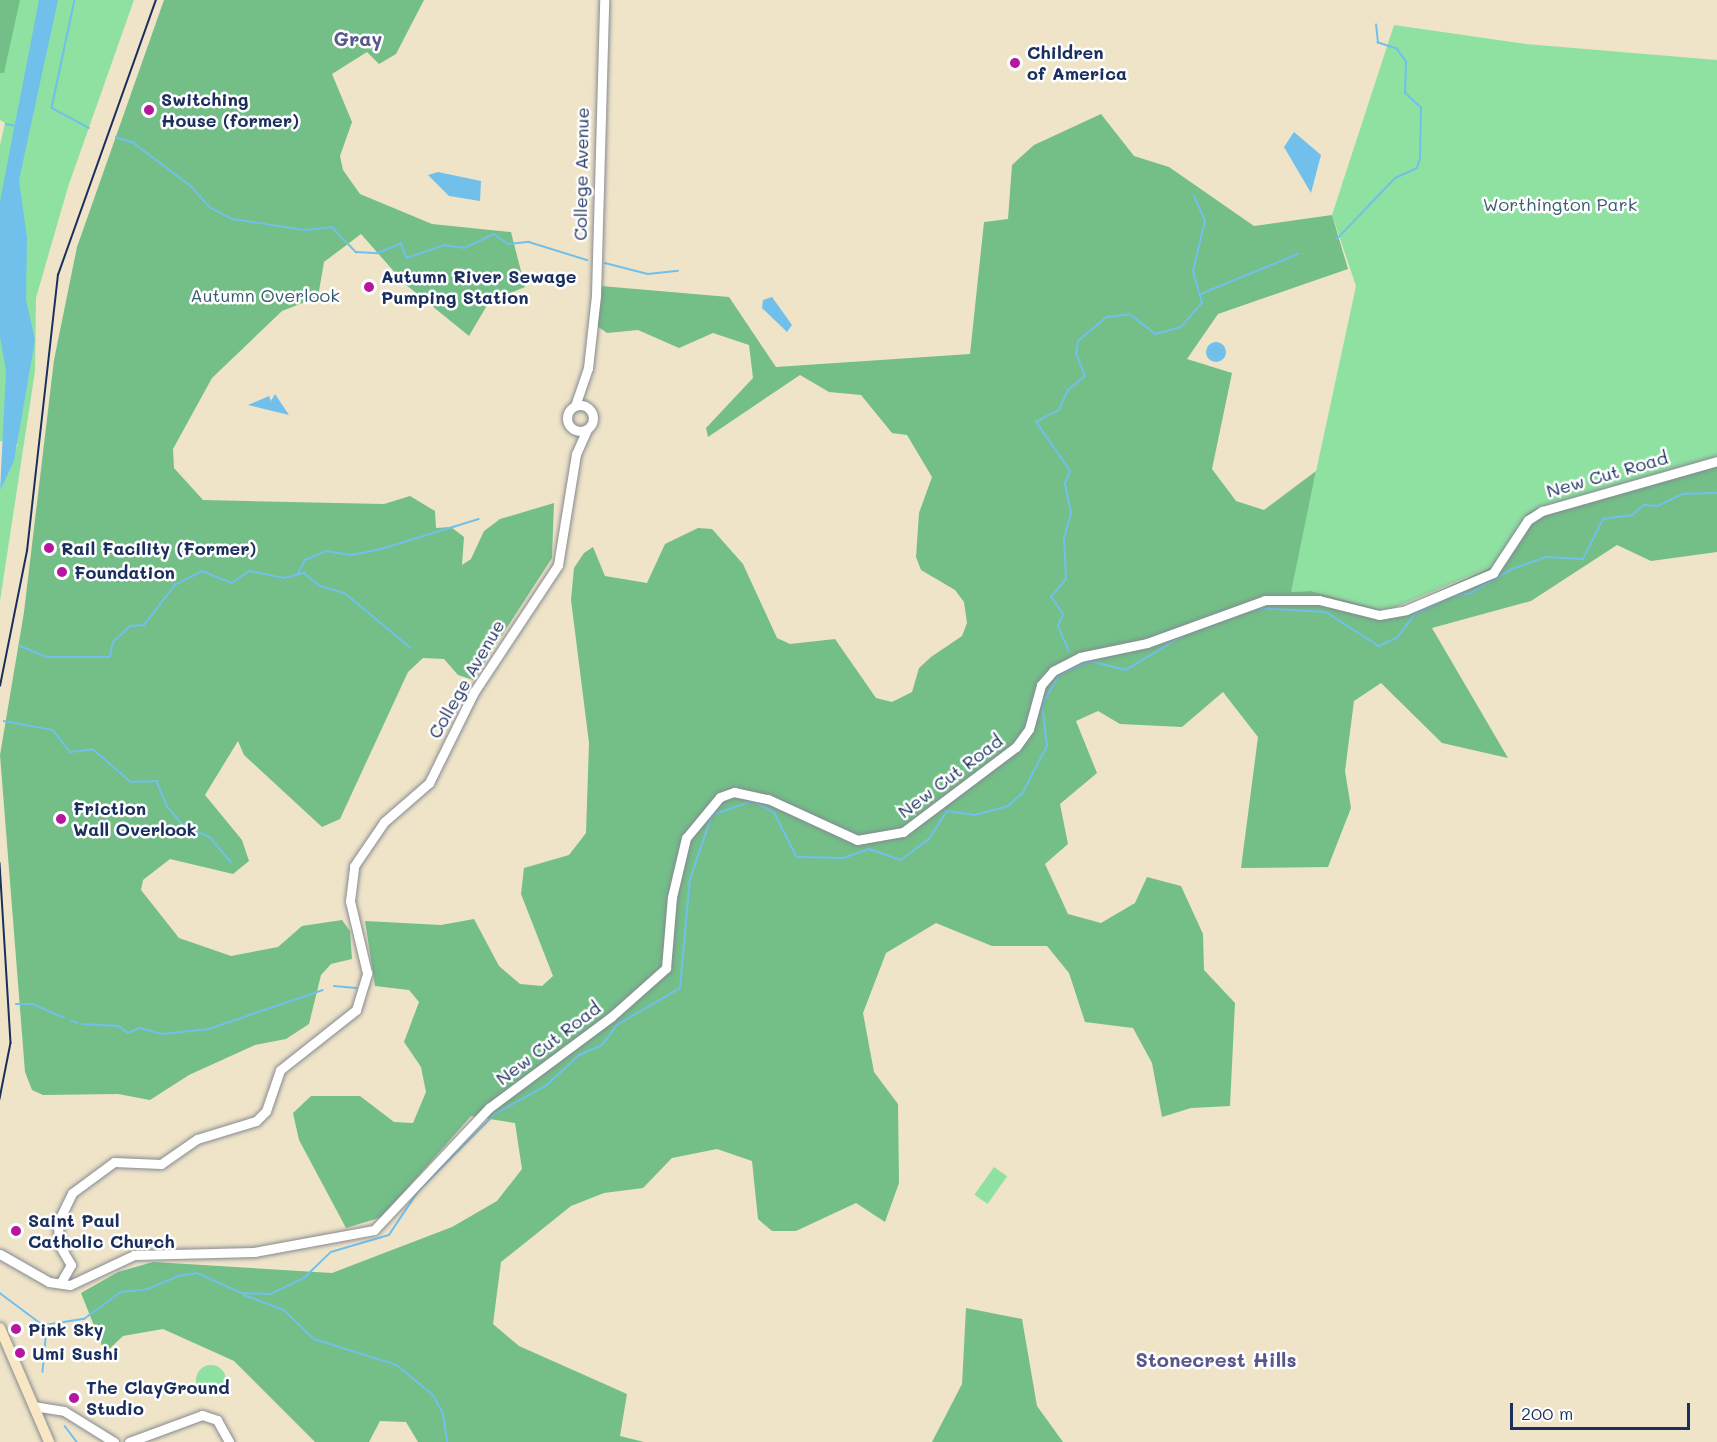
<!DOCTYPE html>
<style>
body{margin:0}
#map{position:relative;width:1717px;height:1442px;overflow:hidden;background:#efe4c8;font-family:Mali,sans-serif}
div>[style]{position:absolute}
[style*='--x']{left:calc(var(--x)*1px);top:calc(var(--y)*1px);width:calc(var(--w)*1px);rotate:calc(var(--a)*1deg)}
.green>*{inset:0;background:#8fe1a1;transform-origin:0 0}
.round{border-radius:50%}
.forest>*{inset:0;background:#73bf87}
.water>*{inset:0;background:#70c0eb}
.stream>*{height:1.5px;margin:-0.75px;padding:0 0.75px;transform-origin:0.75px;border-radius:0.75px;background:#70c0eb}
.roads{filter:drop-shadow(0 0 2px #858a93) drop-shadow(0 0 2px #858a93)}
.tertiary>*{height:9px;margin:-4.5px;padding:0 4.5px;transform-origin:4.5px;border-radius:4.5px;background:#fff}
.tertiary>.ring{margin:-4.5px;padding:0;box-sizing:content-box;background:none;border:9px solid #fff;border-radius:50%}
.secondary>*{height:10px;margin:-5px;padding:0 5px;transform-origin:5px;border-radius:5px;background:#f9e7c3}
.rail>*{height:1.5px;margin:-0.75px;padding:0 0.75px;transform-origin:0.75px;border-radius:0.75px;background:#1b2f5e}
.dots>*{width:16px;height:16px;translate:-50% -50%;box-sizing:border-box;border:3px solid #fff;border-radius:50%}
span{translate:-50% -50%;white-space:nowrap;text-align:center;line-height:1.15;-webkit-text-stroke:5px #fff;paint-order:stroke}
.poi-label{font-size:18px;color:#1b2f5e;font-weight:700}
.left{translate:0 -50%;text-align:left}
.street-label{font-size:18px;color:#1b2f5e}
.park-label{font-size:18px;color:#385c6f}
.neighbourhood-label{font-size:20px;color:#59588d;font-weight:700}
.scale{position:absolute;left:1510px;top:1403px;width:180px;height:27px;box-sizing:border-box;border:3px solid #1b2f5e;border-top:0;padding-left:8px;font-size:18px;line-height:21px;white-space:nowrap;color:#1b2f5e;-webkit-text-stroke:4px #fff;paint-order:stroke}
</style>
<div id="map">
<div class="green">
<div style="clip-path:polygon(0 0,134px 0,68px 187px,36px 298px,35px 371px,0 601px,0 491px,18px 444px,0 441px,0 145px,5px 123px,0 120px)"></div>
<div style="clip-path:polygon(1394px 25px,1526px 44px,1717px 60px,1717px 457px,1537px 508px,1493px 566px,1386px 611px,1311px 591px,1290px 592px,1356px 286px,1332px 215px)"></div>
<div style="left:994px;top:1167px;width:16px;height:34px;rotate:35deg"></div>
<div class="round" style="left:196px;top:1365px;width:30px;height:30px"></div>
</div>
<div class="forest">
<div style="clip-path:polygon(0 0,20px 0,4px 73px,0 73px)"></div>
<div style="clip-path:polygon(164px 0,424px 0,396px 54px,379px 64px,367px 52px,332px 74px,352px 122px,340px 156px,343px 170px,360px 194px,432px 224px,511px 232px,525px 287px,489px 302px,469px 336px,405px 284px,361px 234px,324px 262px,318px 297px,282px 311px,212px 378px,173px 449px,174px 468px,203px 500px,384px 504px,410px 496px,435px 511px,436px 528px,451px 527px,464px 537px,462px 565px,471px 559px,484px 531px,500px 519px,554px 503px,552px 558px,473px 680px,458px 675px,444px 659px,423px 658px,408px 672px,340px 819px,322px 827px,244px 755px,238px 741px,205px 795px,242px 840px,249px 861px,233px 874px,170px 859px,143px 880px,141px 890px,179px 938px,231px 956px,278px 947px,302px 926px,342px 920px,350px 931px,352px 959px,331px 964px,321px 975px,309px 1024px,286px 1039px,255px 1045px,189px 1075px,150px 1100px,118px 1094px,43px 1095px,32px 1090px,25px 1072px,0 755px,24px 612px,54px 360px,77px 247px)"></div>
<div style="clip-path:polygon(1101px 114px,1134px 156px,1169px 167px,1254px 226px,1332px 215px,1348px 269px,1218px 314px,1187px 359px,1232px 373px,1212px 469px,1236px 501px,1264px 510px,1316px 471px,1291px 592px,1311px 591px,1386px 611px,1407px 606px,1493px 566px,1527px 514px,1537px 508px,1717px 457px,1717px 552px,1651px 561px,1617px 545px,1531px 601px,1432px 628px,1508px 758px,1442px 743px,1381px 683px,1354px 701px,1345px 771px,1351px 808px,1328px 867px,1241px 868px,1258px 737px,1223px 692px,1182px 727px,1120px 724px,1098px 711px,1076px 721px,1097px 773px,1060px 804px,1068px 844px,1045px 864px,1068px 914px,1101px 923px,1135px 903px,1147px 877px,1181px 886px,1203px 934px,1204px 970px,1235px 1003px,1230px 1106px,1191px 1108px,1162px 1117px,1152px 1063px,1133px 1028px,1085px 1022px,1069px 973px,1047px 946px,992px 946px,936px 923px,886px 953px,863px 1013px,874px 1072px,898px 1104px,899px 1183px,885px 1222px,856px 1203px,796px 1231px,772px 1231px,758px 1219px,752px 1161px,717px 1149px,672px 1158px,643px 1188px,604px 1193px,571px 1206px,501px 1262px,493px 1324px,519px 1346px,627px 1394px,620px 1436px,644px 1442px,418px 1442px,406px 1422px,380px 1421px,369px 1442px,315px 1442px,234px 1361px,163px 1329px,123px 1336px,105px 1353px,81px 1293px,118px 1272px,153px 1262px,332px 1273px,452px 1227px,497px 1201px,522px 1169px,515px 1123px,471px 1116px,382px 1217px,346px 1228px,299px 1140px,293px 1113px,311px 1096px,360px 1096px,394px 1122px,413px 1123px,426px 1092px,421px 1067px,404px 1042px,419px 1002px,409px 990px,375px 986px,365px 921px,441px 925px,474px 919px,499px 966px,520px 984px,542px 986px,553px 976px,521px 894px,524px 868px,569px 855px,586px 833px,589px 743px,571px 600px,574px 568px,584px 553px,593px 547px,605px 576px,647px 583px,665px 544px,698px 528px,712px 529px,743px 564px,777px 638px,790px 644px,835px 639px,876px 698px,892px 702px,912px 692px,919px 668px,931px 657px,962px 636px,967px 623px,964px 602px,955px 590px,921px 570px,916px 557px,919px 513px,932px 477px,907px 435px,892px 433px,861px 395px,829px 392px,800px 375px,708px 437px,706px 428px,753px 378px,749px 345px,713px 333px,679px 348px,638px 330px,607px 333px,597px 326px,601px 286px,729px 297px,776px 367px,970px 354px,984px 222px,1008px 219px,1012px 165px,1034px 145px)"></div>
<div style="clip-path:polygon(966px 1308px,1022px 1319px,1037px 1406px,1063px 1442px,932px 1442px,962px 1384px)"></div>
</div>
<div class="water">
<div style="clip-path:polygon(39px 0,58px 0,19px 180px,27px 238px,26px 300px,35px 340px,14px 461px,0 491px,6px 371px,0 337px,0 201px)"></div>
<div style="clip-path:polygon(1294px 132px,1321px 155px,1311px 193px,1284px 147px)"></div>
<div style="clip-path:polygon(438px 172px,481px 181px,480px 201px,449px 196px,428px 175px)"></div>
<div style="clip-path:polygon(772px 297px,792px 325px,787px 332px,762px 308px,763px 300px)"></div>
<div class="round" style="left:1206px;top:342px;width:20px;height:20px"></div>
<div style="clip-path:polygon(275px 394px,289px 415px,248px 405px,269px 396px,271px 401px)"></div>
</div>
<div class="stream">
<div style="--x:75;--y:0;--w:110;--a:102"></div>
<div style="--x:52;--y:108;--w:42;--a:28.4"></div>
<div style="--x:6;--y:124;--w:11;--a:10"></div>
<div style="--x:116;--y:137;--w:19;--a:18"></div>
<div style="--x:134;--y:143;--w:71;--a:37"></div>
<div style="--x:191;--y:186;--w:30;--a:48"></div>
<div style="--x:211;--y:208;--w:25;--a:27"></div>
<div style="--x:233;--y:219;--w:73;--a:8.7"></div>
<div style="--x:305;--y:230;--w:27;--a:-6"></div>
<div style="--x:332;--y:227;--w:35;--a:46"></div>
<div style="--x:356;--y:252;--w:22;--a:3"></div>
<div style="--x:378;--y:253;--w:25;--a:-23"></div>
<div style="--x:401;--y:243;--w:16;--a:68"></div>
<div style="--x:407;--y:258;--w:39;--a:-19"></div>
<div style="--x:444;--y:245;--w:21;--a:8"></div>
<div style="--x:465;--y:248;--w:32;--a:-26"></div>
<div style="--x:494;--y:234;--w:18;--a:34"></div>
<div style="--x:509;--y:244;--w:20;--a:-6"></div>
<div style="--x:529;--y:242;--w:61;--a:17.2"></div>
<div style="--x:1337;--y:239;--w:84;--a:-46.4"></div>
<div style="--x:1395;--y:178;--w:24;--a:-24"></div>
<div style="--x:1417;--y:168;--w:10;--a:-73"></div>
<div style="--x:1420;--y:158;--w:50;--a:-88.9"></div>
<div style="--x:1421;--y:108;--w:22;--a:-137"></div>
<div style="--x:1405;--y:93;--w:31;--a:-88"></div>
<div style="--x:1406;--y:62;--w:16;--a:-125"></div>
<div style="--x:1397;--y:49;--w:20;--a:-162"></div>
<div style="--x:1378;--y:43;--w:18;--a:-96"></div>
<div style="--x:605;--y:263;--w:44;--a:14.3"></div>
<div style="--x:648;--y:274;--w:30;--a:-6"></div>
<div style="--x:1201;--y:294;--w:105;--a:-22.4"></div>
<div style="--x:297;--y:575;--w:17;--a:-62"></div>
<div style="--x:305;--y:560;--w:23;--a:-23"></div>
<div style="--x:326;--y:551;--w:25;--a:9"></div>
<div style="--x:351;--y:555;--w:31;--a:-11"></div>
<div style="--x:381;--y:549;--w:102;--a:-17"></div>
<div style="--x:1257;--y:608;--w:69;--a:3.3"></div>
<div style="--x:1326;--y:612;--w:63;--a:32.7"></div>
<div style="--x:1379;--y:646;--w:21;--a:-25"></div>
<div style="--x:1398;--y:637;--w:27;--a:-54"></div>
<div style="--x:1414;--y:615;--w:39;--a:-27"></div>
<div style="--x:1449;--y:597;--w:22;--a:-10"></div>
<div style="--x:1471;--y:593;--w:48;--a:-30.3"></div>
<div style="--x:1512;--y:569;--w:37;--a:-19"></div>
<div style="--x:1547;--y:557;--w:36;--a:3"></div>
<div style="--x:1583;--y:559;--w:45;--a:-63.4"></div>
<div style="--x:1603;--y:519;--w:29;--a:-8"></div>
<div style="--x:1632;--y:515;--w:16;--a:-40"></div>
<div style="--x:1644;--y:505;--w:14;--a:4"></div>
<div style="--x:1658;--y:506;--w:28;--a:-26"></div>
<div style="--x:1683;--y:494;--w:34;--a:-2"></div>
<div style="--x:20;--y:646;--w:29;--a:22"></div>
<div style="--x:47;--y:657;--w:63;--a:0"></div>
<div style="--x:110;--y:657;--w:15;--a:-79"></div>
<div style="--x:113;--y:642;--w:23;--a:-43"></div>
<div style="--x:130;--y:626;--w:14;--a:-4"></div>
<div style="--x:144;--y:625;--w:51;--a:-52.2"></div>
<div style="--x:175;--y:585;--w:30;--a:-27"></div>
<div style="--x:202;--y:571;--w:32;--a:22"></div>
<div style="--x:232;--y:583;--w:21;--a:-35"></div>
<div style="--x:249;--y:571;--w:36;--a:11"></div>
<div style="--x:284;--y:578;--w:21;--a:-14"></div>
<div style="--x:304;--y:573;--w:21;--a:39"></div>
<div style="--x:320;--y:586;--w:26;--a:16"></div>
<div style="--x:345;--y:593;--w:86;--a:39.8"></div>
<div style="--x:1069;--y:652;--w:28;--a:-113"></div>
<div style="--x:1058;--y:626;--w:13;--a:-67"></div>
<div style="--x:1063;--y:614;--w:21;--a:-125"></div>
<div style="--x:1051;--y:597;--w:23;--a:-50"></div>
<div style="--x:1066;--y:579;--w:41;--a:-92.8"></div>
<div style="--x:1064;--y:538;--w:26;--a:-74"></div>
<div style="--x:1071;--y:513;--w:30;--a:-102"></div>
<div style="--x:1065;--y:484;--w:14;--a:-69"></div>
<div style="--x:1070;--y:471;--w:60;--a:-124.8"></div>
<div style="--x:1036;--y:422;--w:26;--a:-28"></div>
<div style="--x:1059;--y:410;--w:22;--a:-66"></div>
<div style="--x:1068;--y:390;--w:22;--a:-39"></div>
<div style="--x:1085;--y:376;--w:24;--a:-112"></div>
<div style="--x:1076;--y:354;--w:13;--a:-81"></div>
<div style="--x:1078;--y:341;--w:38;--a:-40"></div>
<div style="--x:1107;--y:317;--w:23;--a:-7"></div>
<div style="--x:1130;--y:314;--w:33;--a:38"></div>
<div style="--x:1156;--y:334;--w:26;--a:-16"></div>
<div style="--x:1181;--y:327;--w:32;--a:-49"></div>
<div style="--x:1202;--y:303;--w:33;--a:-106"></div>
<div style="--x:1193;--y:271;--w:51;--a:-76.5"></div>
<div style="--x:1205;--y:221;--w:27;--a:-114"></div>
<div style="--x:4;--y:721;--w:50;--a:10.4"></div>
<div style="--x:53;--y:730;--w:28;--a:52"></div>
<div style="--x:70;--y:752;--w:23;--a:-7"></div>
<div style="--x:93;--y:749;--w:50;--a:41"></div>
<div style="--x:131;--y:782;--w:26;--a:-2"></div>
<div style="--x:157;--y:781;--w:27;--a:68"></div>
<div style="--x:167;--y:806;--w:25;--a:50"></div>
<div style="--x:183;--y:825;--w:30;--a:24"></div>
<div style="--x:210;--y:837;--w:33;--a:50"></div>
<div style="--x:334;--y:986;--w:22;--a:5"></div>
<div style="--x:16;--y:1004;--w:17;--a:0"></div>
<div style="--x:33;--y:1004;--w:34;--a:24"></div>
<div style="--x:71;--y:1021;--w:7;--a:16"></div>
<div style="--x:82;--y:1024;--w:37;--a:3"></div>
<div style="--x:119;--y:1026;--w:11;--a:38"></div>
<div style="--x:128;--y:1033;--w:13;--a:-23"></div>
<div style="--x:140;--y:1028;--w:24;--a:15"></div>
<div style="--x:163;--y:1034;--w:46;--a:-6.2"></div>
<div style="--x:209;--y:1029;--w:120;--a:-18.9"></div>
<div style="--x:0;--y:1293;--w:59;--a:36.7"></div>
<div style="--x:47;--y:1328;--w:44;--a:95.2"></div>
<div style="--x:244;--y:1295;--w:43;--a:20.6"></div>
<div style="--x:284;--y:1310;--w:42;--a:44"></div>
<div style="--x:314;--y:1339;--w:87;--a:17.4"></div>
<div style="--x:397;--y:1365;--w:47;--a:39.8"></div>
<div style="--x:433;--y:1395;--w:20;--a:60"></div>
<div style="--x:443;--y:1412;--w:30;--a:81"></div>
<div style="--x:45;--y:1325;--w:39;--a:-9"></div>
<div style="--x:84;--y:1319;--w:46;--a:-36.1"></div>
<div style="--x:121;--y:1292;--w:27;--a:-6"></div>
<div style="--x:148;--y:1289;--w:33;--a:-23"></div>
<div style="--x:178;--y:1276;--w:19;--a:-9"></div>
<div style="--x:197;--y:1273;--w:49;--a:24"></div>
<div style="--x:242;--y:1293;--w:29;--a:2"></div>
<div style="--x:271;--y:1294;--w:37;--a:-26"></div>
<div style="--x:304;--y:1278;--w:37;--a:-44"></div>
<div style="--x:331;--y:1252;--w:60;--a:-16.3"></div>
<div style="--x:389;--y:1235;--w:54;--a:-56.3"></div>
<div style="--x:419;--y:1190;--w:107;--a:-45"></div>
<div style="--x:495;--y:1114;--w:60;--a:-29.1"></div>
<div style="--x:547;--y:1085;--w:44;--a:-43.2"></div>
<div style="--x:579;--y:1055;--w:25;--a:-23"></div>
<div style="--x:602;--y:1045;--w:25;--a:-53"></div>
<div style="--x:617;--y:1025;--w:73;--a:-30.4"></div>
<div style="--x:680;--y:988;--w:109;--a:-84.8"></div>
<div style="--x:690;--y:879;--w:68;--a:-71"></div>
<div style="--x:712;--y:815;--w:43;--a:-18.9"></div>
<div style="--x:753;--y:801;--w:24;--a:28"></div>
<div style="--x:774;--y:812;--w:51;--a:62.9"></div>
<div style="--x:797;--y:857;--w:46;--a:1.2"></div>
<div style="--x:843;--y:858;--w:28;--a:-19"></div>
<div style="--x:869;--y:849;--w:34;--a:19"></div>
<div style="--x:901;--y:860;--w:35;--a:-37"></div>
<div style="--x:929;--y:839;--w:33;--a:-57"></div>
<div style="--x:947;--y:811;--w:28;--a:8"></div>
<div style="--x:975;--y:815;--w:34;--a:-15"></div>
<div style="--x:1008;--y:806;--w:18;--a:-41"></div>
<div style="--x:1022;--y:794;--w:54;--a:-62.5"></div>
<div style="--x:1047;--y:746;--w:42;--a:-96.8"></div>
<div style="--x:1042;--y:704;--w:35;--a:-59"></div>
<div style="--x:1060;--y:674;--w:33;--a:-23"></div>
<div style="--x:1090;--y:661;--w:37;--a:14"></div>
<div style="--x:1126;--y:670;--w:68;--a:-31.1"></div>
<div style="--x:1184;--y:635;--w:64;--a:-21"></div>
<div style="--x:65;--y:1426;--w:20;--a:53"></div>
</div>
<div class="roads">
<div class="tertiary">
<div class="ring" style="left:567px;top:405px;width:17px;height:17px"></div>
<div style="--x:575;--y:406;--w:40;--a:-71.1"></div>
<div style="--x:588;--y:368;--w:73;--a:-83.7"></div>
<div style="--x:596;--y:295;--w:295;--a:-88.4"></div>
<div style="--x:0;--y:1254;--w:56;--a:29.7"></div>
<div style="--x:49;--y:1282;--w:21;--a:8"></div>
<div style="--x:70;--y:1285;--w:71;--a:-25.1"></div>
<div style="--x:134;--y:1255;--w:120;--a:-1.4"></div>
<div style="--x:254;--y:1252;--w:122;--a:-10.4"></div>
<div style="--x:374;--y:1230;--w:168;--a:-46.7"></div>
<div style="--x:489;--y:1108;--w:152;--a:-36.7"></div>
<div style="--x:611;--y:1017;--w:74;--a:-41.7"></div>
<div style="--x:666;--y:968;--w:71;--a:-85.2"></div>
<div style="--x:672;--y:897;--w:61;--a:-76.7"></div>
<div style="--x:686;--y:838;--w:53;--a:-50.3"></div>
<div style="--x:720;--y:797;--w:15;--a:-20"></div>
<div style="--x:734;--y:792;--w:35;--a:12"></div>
<div style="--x:768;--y:799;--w:98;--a:24.7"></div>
<div style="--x:857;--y:840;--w:47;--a:-9.9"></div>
<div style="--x:903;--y:832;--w:141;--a:-37"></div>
<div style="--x:1016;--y:747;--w:22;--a:-54"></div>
<div style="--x:1029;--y:729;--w:46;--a:-74.7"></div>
<div style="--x:1041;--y:685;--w:18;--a:-49"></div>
<div style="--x:1053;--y:671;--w:30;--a:-27"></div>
<div style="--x:1080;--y:657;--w:68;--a:-11.8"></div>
<div style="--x:1147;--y:643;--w:126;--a:-20"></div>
<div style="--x:1265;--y:600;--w:54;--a:0"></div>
<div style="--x:1319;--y:600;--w:62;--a:14"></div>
<div style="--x:1379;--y:615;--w:27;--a:-10"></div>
<div style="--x:1406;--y:610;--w:95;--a:-23"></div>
<div style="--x:1493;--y:573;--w:64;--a:-56.6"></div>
<div style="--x:1528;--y:520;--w:17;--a:-33"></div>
<div style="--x:1542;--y:511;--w:182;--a:-15.9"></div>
<div style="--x:61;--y:1282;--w:20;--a:-60"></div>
<div style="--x:71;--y:1265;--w:24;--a:-120"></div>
<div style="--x:59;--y:1244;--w:22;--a:-93"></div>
<div style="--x:58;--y:1222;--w:32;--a:-64"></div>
<div style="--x:72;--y:1193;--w:52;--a:-36.4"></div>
<div style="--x:114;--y:1162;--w:47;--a:2.4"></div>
<div style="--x:161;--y:1164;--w:44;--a:-34.8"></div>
<div style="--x:197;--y:1139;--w:62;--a:-17"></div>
<div style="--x:256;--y:1121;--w:14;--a:-45"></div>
<div style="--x:266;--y:1111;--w:43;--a:-71.1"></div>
<div style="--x:280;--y:1070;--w:97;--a:-38.3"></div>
<div style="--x:356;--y:1010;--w:39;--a:-73"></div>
<div style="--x:367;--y:973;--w:74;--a:-103.3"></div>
<div style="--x:350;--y:901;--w:35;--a:-83"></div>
<div style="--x:354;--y:866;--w:53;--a:-55.7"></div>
<div style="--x:384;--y:822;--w:60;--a:-40.9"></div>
<div style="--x:429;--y:783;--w:102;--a:-63.7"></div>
<div style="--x:474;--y:692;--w:152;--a:-56.5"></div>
<div style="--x:558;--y:565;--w:112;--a:-80.8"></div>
<div style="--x:576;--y:454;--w:27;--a:-66"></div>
<div style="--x:33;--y:1406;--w:31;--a:9"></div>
<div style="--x:64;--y:1411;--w:59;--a:31.8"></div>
<div style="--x:129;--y:1442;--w:78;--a:-20.3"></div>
<div style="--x:202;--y:1415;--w:16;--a:18"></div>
<div style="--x:217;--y:1420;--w:25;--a:61"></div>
</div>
<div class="secondary">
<div style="--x:0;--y:1328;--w:124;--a:66.7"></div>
</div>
</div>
<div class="rail">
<div style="--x:0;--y:686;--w:138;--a:-78.7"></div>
<div style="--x:27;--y:551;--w:278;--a:-83.6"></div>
<div style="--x:58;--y:275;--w:292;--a:-70.4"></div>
<div style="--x:0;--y:863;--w:180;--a:86.5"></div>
<div style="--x:11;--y:1043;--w:57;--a:101.1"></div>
</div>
<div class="dots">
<div style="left:1015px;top:63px;background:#b5179e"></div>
<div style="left:149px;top:110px;background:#b5179e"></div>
<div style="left:369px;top:287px;background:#b5179e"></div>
<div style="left:49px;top:548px;background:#b5179e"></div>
<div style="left:62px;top:572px;background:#b5179e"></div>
<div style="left:61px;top:819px;background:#b5179e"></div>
<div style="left:16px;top:1231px;background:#b5179e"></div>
<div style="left:16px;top:1329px;background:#b5179e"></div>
<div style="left:20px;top:1353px;background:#b5179e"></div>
<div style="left:74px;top:1398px;background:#b5179e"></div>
</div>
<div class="poi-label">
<span class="left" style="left:1027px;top:63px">Children<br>of America</span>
<span class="left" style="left:161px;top:110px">Switching<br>House (former)</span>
<span class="left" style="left:381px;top:287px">Autumn River Sewage<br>Pumping Station</span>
<span class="left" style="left:61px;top:548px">Rail Facility (Former)</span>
<span class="left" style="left:74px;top:572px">Foundation</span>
<span class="left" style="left:73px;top:819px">Friction<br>Wall Overlook</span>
<span class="left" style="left:28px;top:1231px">Saint Paul<br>Catholic Church</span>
<span class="left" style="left:28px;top:1329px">Pink Sky</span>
<span class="left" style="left:32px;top:1353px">Umi Sushi</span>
<span class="left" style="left:86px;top:1398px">The ClayGround<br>Studio</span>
</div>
<div class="street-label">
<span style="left:581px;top:174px;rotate:-89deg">College Avenue</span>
<span style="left:1607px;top:474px;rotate:-16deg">New Cut Road</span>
<span style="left:466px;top:679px;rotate:-60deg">College Avenue</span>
<span style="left:950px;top:776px;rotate:-37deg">New Cut Road</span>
<span style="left:548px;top:1043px;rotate:-37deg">New Cut Road</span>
</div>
<div class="park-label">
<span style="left:1560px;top:204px">Worthington Park</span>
<span style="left:265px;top:295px">Autumn Overlook</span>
</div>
<div class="neighbourhood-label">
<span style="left:358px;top:38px">Gray</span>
<span style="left:1216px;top:1359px">Stonecrest Hills</span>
</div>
<div class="scale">200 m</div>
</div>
